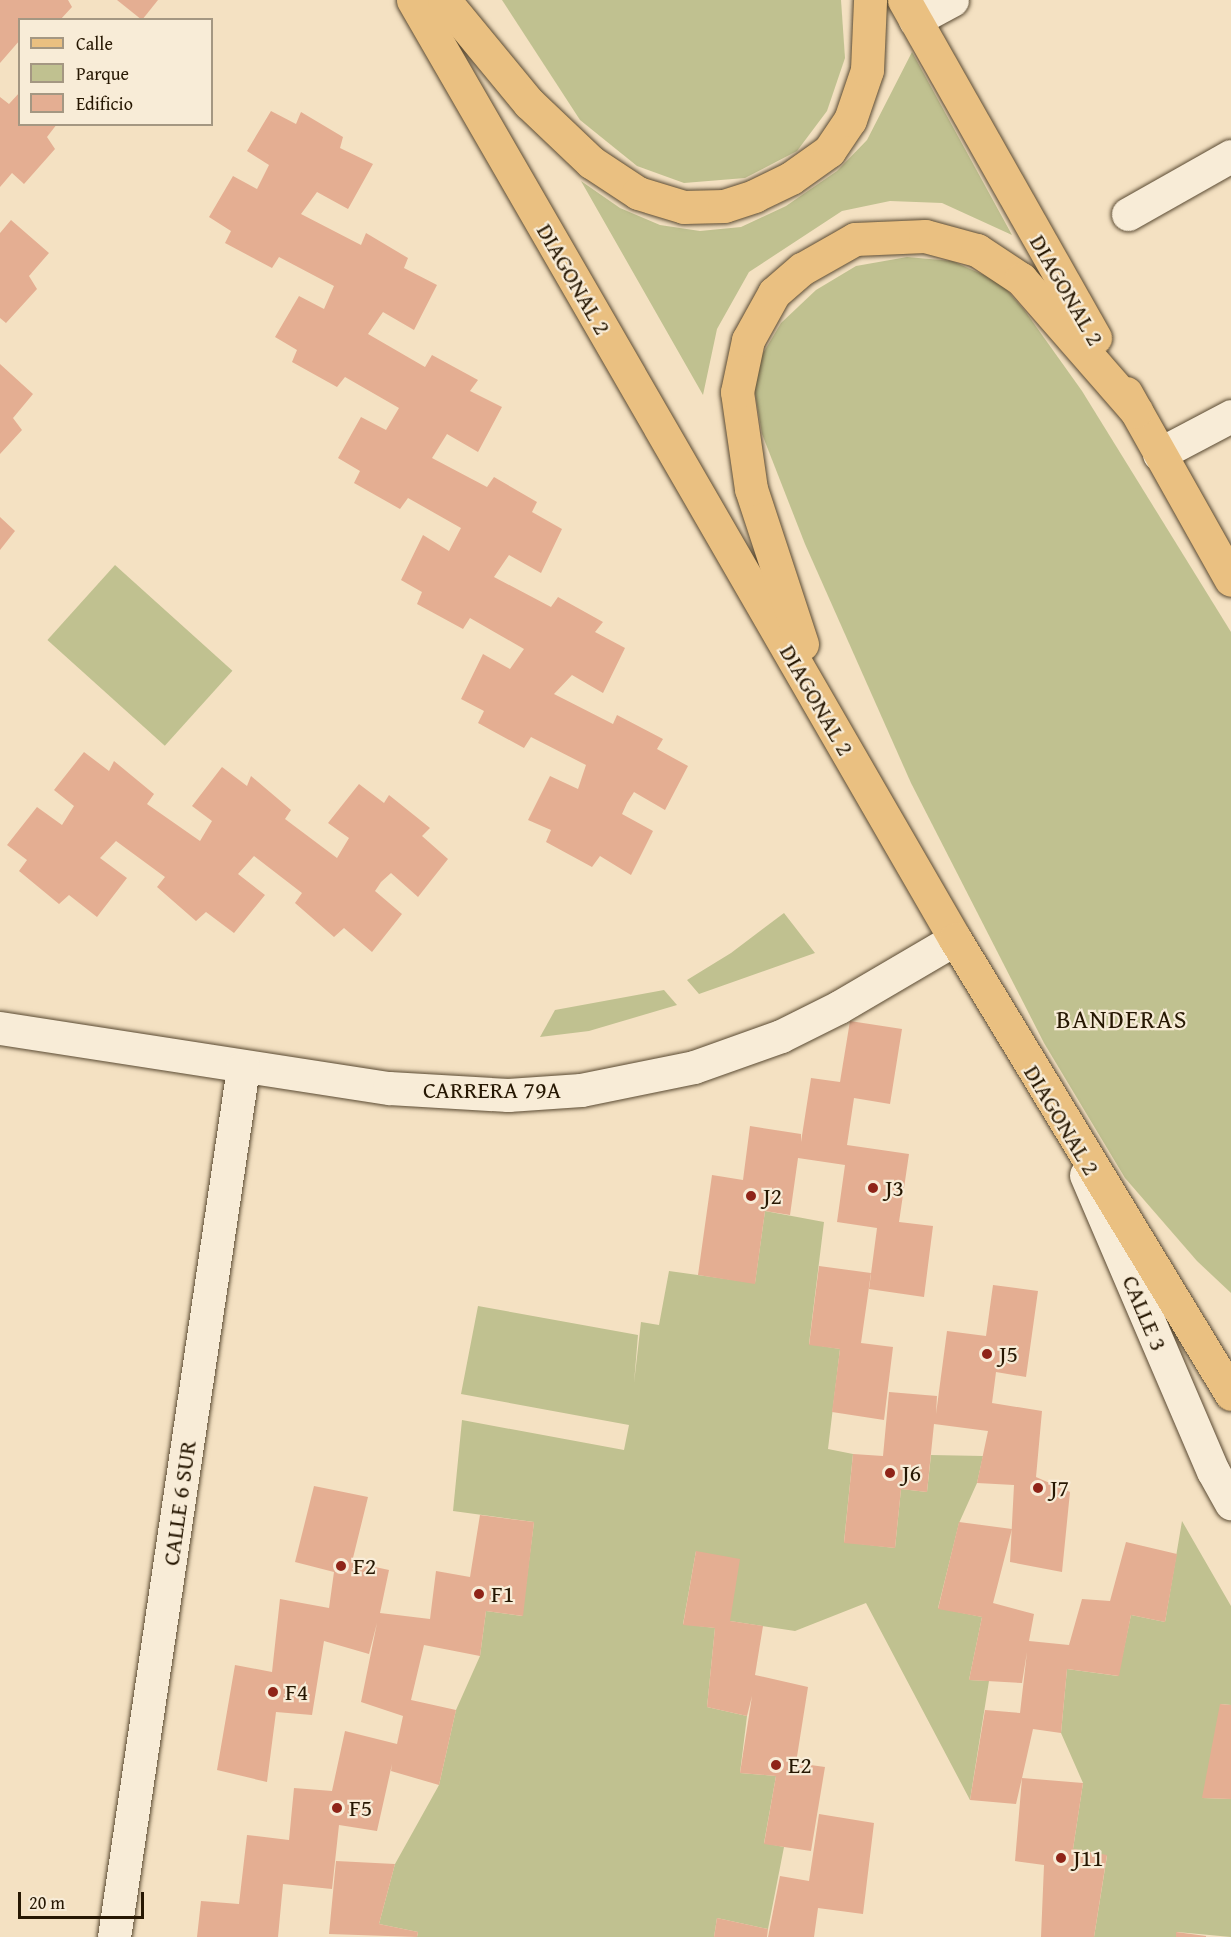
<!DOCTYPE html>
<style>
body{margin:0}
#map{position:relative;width:1231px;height:1937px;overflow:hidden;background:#f4e1c2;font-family:"Gentium Book Plus",serif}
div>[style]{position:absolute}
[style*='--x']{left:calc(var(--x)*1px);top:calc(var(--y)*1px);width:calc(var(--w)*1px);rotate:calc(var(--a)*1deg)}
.green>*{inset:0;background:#c0c190;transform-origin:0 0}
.building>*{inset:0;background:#e4ae92}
.roads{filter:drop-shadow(0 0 2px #5a4a32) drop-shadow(0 0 2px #5a4a32)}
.minor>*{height:33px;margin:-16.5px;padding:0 16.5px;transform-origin:16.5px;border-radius:16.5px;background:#f8ecd7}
.major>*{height:33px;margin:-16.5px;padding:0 16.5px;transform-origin:16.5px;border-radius:16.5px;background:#eac081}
.dots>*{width:16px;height:16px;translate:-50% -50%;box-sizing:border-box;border:3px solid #f8ecd7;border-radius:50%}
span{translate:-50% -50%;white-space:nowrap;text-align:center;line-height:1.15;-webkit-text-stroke:4.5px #f8ecd7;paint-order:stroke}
.street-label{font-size:24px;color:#261702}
.poi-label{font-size:24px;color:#261702}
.left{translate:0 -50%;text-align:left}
.neighbourhood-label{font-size:26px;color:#261702;letter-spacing:1.5px}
.legend{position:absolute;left:18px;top:18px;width:195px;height:108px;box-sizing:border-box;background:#f8ecd7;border:2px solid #a49782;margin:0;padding:8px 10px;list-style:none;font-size:18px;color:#261702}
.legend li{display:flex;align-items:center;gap:12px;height:30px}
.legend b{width:30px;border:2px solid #a49782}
.scale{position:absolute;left:18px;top:1892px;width:126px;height:27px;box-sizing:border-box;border:3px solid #261702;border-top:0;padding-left:8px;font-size:18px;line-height:21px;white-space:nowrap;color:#261702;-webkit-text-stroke:4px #f8ecd7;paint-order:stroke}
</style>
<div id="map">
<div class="green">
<div style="clip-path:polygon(502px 0,841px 0,845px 58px,827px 111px,797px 151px,745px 178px,684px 183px,637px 166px,580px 120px)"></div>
<div style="clip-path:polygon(912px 52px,1012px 235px,942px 203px,890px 201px,842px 211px,749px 272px,717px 329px,703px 395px,581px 181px,620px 208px,660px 225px,700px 231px,741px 227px,786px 206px,837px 171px,867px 140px)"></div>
<div style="clip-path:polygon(907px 257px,952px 261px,1000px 282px,1025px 311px,1082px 391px,1231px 632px,1231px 1293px,1197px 1261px,1125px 1178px,1044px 1043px,911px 783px,805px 544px,762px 434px,754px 387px,762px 355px,781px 323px,816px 290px,856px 266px)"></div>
<div style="left:115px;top:565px;width:158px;height:101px;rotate:42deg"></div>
<div style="clip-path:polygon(784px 913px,815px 953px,699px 994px,687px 980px,731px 953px)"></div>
<div style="clip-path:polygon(664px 990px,677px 1005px,589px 1031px,540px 1037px,555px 1010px)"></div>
<div style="clip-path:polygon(765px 1211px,824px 1222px,809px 1344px,840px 1349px,828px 1449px,853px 1454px,844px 1542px,895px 1548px,901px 1489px,927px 1492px,931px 1455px,983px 1456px,977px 1483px,959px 1523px,938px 1608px,982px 1617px,969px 1680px,989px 1681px,970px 1800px,866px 1603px,795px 1631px,730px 1621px,696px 1551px,683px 1624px,715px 1628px,707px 1707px,747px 1716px,740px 1773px,776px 1776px,764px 1843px,784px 1847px,768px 1929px,717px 1918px,714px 1937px,417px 1937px,418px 1932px,379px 1924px,395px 1864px,439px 1785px,456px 1710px,480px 1656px,486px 1611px,522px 1616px,534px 1522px,453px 1511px,462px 1420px,624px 1450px,629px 1425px,461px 1394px,478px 1306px,638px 1335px,634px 1383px,641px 1322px,659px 1325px,669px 1271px,755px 1283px)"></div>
<div style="clip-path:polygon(1182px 1521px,1231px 1606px,1231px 1705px,1221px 1704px,1203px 1798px,1231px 1799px,1231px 1937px,1177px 1932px,1176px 1937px,1094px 1937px,1107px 1856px,1073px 1849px,1083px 1783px,1061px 1733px,1067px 1669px,1118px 1676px,1131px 1615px,1165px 1622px)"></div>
</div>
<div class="building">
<div style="clip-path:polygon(0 0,68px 0,72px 7px,60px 20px,20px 20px,20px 40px,0 63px)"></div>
<div style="clip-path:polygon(117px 0,158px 0,142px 20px)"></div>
<div style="clip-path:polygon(20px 92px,20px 124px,57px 124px,47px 137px,55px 149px,24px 184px,12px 173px,0 187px,0 97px,9px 104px)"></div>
<div style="clip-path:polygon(271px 111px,296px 124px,301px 112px,343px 137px,340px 148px,373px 164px,348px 209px,317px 192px,301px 214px,361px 245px,366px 233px,408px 258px,404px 268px,437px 285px,414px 330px,383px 312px,368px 334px,425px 367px,432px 355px,478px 380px,470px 391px,502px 407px,478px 452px,447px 434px,432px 458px,487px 487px,494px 477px,537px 502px,532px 512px,562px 529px,541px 573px,509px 555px,494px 577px,551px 607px,558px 597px,603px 622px,595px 632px,625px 648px,603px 693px,572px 675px,554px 694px,613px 724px,617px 715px,663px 739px,657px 749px,688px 766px,665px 810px,634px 792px,627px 803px,622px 814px,653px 831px,631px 875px,600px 856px,592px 867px,546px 842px,551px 830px,528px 820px,550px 776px,578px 789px,586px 765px,531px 737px,524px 748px,478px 723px,484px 711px,461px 699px,483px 654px,510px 669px,524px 649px,470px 618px,463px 629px,417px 604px,422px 592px,401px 580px,423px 535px,449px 551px,461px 528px,408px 498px,400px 509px,354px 483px,360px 471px,338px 458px,361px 417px,386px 430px,399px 408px,345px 377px,337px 387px,292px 362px,297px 350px,275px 337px,299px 296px,324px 309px,334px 286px,279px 257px,272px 268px,225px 243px,231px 231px,209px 217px,233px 176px,257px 189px,269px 165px,247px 151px)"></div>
<div style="clip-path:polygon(11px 220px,49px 253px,29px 276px,37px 289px,6px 323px,0 318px,0 233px)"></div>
<div style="clip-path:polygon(0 364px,33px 394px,13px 418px,22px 430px,0 454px)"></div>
<div style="clip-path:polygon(0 517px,15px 531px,0 550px)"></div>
<div style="clip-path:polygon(84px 752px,109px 771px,114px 761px,154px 794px,147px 804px,200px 841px,212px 821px,192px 806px,222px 767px,247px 786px,251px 776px,291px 810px,285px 819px,337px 858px,349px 838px,328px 823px,359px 784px,384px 803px,389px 795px,430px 828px,422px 836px,448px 859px,418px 897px,391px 873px,381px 882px,375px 891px,402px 914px,372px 952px,344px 928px,334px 937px,295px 903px,302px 893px,254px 856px,238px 874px,265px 895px,234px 933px,206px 912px,196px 921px,157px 887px,165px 877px,116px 841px,100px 858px,127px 878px,97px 917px,69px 895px,59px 904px,19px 871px,27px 860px,7px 845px,37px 807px,62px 825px,74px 806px,54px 790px)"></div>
<div style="clip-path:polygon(850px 1021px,902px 1029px,890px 1104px,854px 1098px,847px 1145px,909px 1154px,899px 1222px,933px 1226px,924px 1297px,869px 1289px,877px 1228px,837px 1222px,845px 1165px,798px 1158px,790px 1215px,765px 1211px,755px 1284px,698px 1275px,712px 1175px,743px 1180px,750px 1126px,801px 1134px,801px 1142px,811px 1078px,840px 1082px)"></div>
<div style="clip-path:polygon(819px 1266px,871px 1273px,861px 1343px,893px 1347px,884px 1420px,832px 1412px,840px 1349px,809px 1345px)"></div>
<div style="clip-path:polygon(993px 1285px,1038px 1291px,1026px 1377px,996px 1372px,992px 1403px,1042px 1411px,1036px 1477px,1070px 1492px,1062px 1572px,1010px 1562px,1014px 1485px,977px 1483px,988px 1431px,934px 1424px,927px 1492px,901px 1489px,895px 1548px,844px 1543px,853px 1454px,883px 1456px,889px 1392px,937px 1396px,936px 1414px,947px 1331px,986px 1336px)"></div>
<div style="clip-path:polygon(314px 1486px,368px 1497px,352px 1562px,389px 1570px,380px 1613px,430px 1619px,436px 1571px,470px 1577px,480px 1515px,534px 1522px,523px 1616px,486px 1611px,480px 1656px,424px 1645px,411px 1700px,456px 1710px,439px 1785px,391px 1771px,392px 1764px,377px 1831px,339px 1825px,332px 1889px,283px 1884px,278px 1937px,197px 1937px,201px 1901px,239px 1904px,247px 1835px,289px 1840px,294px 1788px,332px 1791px,345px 1731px,397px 1744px,403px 1716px,361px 1702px,377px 1623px,369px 1654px,324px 1641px,312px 1715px,276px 1712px,267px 1782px,217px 1770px,235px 1665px,272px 1672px,280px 1599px,329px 1608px,334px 1572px,295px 1562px)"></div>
<div style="clip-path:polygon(959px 1522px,1012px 1529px,993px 1603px,1034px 1614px,1029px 1641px,1069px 1645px,1082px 1599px,1110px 1601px,1126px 1542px,1177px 1554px,1165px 1622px,1131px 1615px,1119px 1676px,1067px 1669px,1061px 1733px,1033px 1729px,1022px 1778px,1083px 1783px,1073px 1849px,1107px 1855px,1094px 1937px,1041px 1937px,1044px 1865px,1015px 1861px,1022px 1778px,1016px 1804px,970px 1800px,985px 1710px,1020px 1713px,1027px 1652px,1022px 1683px,969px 1680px,982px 1617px,938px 1609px)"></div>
<div style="clip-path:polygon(696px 1551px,740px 1559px,730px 1621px,763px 1626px,755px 1675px,808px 1687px,796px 1763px,825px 1767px,811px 1851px,764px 1844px,776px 1776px,740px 1773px,752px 1696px,747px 1716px,707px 1707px,715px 1628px,683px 1625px)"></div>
<div style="clip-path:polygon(1220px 1704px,1231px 1705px,1231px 1799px,1202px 1798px)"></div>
<div style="clip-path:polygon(819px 1814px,874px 1823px,863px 1914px,818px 1908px,814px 1937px,768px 1937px,780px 1876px,809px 1881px)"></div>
<div style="clip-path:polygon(336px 1861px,395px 1864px,379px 1924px,418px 1932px,417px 1937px,329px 1934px)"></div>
<div style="clip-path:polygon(717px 1918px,768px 1929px,767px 1937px,714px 1937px)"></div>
<div style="clip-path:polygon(1176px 1932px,1206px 1936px,1206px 1937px,1176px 1937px)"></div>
</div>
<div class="roads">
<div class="minor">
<div style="--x:915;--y:20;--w:42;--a:-28.4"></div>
<div style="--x:1128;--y:214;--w:118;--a:-29.4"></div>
<div style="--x:1159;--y:454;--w:81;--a:-27.8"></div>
<div style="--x:0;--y:1028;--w:394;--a:8.8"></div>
<div style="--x:389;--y:1088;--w:119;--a:3.4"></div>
<div style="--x:508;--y:1095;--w:73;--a:-3.9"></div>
<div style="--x:581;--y:1090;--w:115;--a:-11.5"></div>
<div style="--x:694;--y:1067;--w:92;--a:-19.6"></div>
<div style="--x:781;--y:1036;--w:65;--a:-26.6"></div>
<div style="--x:839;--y:1007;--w:134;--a:-30.4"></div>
<div style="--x:1086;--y:1175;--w:322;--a:66.8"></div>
<div style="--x:1213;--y:1471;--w:37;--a:61"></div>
<div style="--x:114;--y:1937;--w:879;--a:-81.56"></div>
</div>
<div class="major">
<div style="--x:413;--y:0;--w:1084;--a:60.01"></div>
<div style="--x:955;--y:939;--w:532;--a:58.76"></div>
<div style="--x:444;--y:0;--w:134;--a:50.5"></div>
<div style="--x:529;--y:103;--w:86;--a:43.6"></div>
<div style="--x:591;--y:162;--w:56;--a:33.4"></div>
<div style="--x:638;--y:193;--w:48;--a:16.9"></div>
<div style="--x:684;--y:207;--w:40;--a:-1.4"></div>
<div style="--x:724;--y:206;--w:32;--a:-18"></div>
<div style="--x:754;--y:196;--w:41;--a:-25.9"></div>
<div style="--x:791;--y:178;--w:47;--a:-35.4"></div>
<div style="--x:829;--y:151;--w:37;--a:-56"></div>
<div style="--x:850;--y:120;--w:53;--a:-71.2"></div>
<div style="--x:867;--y:70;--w:70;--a:-87.5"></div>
<div style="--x:904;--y:0;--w:388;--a:60.5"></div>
<div style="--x:1126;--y:393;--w:214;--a:60.7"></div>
<div style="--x:802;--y:644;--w:163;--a:-108.2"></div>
<div style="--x:751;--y:489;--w:98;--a:-98.2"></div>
<div style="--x:737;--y:392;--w:53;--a:-78.1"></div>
<div style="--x:748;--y:340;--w:54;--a:-61"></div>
<div style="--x:774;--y:293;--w:37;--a:-41"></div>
<div style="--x:802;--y:269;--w:61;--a:-29.5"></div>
<div style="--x:855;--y:239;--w:70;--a:-2.5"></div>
<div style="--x:925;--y:236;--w:54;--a:15.1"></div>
<div style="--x:977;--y:250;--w:53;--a:33.4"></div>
<div style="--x:1021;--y:279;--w:175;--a:48.9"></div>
</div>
</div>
<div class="dots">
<div style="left:873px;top:1188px;background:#8f2418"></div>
<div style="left:751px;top:1196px;background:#8f2418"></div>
<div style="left:987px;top:1354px;background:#8f2418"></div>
<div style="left:890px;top:1473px;background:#8f2418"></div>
<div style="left:1038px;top:1488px;background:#8f2418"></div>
<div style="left:341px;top:1566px;background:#8f2418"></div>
<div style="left:479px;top:1594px;background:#8f2418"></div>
<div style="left:273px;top:1692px;background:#8f2418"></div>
<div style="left:776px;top:1765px;background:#8f2418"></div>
<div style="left:337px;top:1808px;background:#8f2418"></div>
<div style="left:1061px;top:1858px;background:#8f2418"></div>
</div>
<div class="street-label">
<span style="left:574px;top:279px;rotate:60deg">DIAGONAL 2</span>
<span style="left:1067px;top:290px;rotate:60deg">DIAGONAL 2</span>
<span style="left:817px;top:700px;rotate:60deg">DIAGONAL 2</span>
<span style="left:492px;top:1090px">CARRERA 79A</span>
<span style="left:1062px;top:1120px;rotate:59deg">DIAGONAL 2</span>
<span style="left:1145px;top:1313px;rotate:67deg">CALLE 3</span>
<span style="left:179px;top:1503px;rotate:-82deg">CALLE 6 SUR</span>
</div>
<div class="poi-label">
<span class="left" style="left:885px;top:1188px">J3</span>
<span class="left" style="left:763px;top:1196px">J2</span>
<span class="left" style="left:999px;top:1354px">J5</span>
<span class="left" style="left:902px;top:1473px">J6</span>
<span class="left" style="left:1050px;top:1488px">J7</span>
<span class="left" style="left:353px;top:1566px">F2</span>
<span class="left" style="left:491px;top:1594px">F1</span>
<span class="left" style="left:285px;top:1692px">F4</span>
<span class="left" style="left:788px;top:1765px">E2</span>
<span class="left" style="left:349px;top:1808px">F5</span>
<span class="left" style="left:1073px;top:1858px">J11</span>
</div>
<div class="neighbourhood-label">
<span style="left:1122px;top:1019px">BANDERAS</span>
</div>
<ul class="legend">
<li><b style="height:8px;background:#eac081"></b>Calle</li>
<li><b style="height:16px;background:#c0c190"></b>Parque</li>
<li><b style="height:16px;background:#e4ae92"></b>Edificio</li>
</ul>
<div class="scale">20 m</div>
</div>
